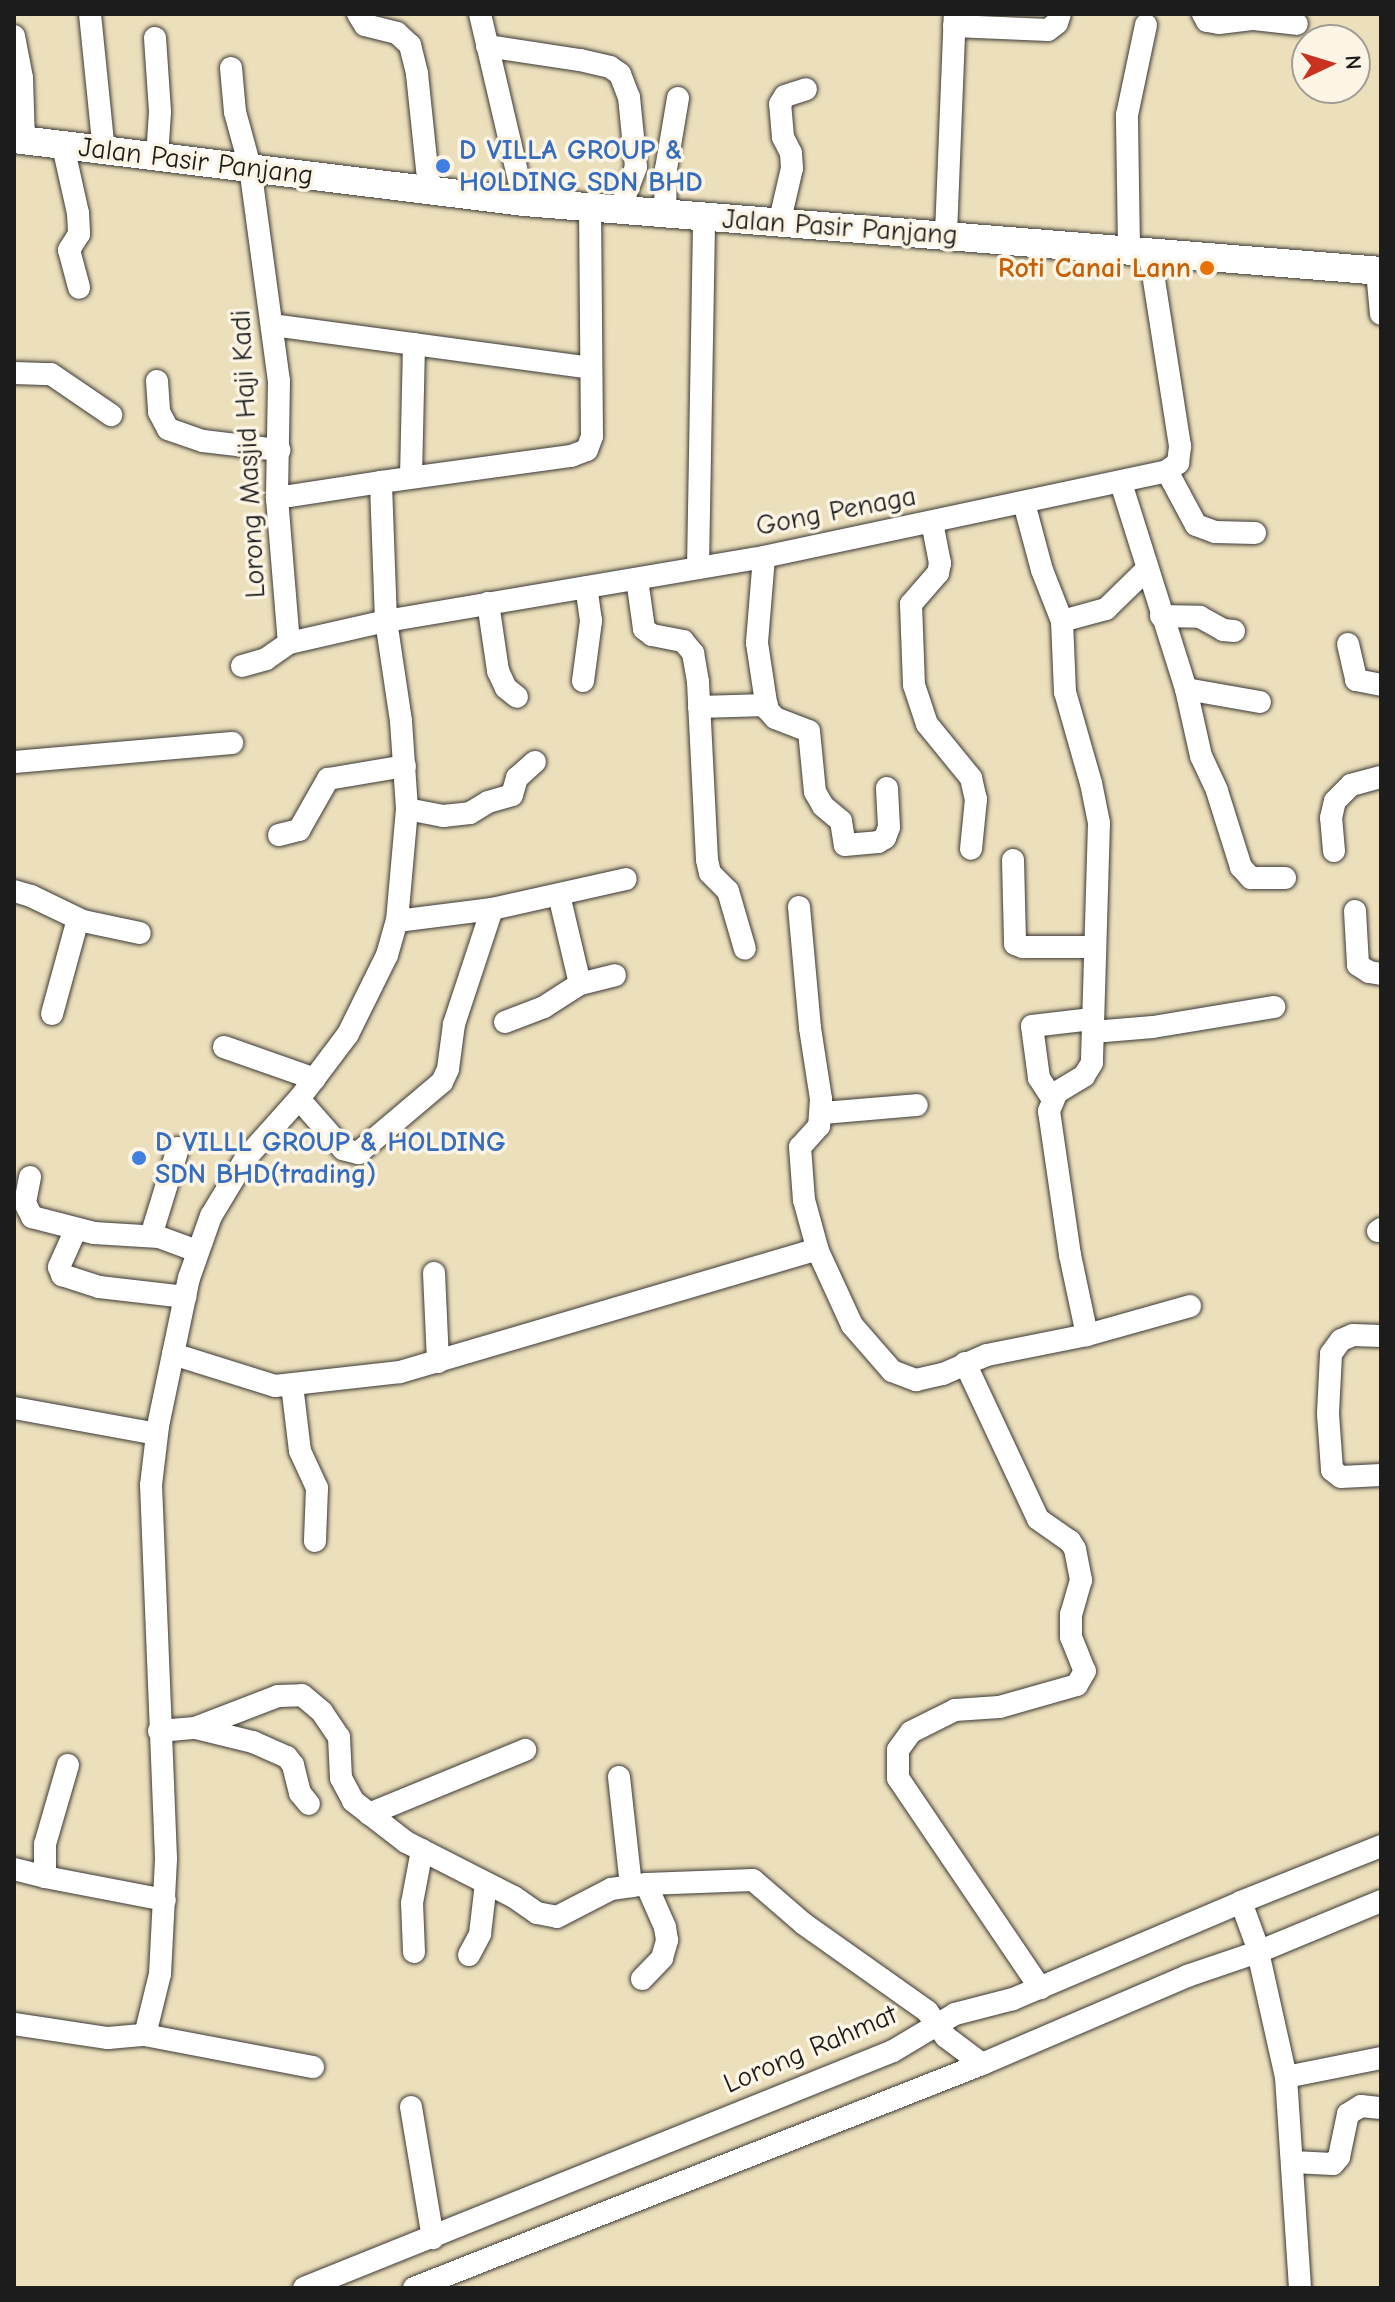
<!DOCTYPE html>
<style>
body{margin:0}
#map{position:relative;width:1395px;height:2302px;overflow:hidden;background:#ecdfbc;font-family:"Comic Neue",sans-serif}
div>[style]{position:absolute}
[style*='--x']{left:calc(var(--x)*1px);top:calc(var(--y)*1px);width:calc(var(--w)*1px);rotate:calc(var(--a)*1deg)}
.roads{filter:drop-shadow(0 0 2px #3b3934) drop-shadow(0 0 2px #3b3934)}
.minor>*{height:22px;margin:-11px;padding:0 11px;transform-origin:11px;border-radius:11px;background:#fff}
.major>*{height:28px;margin:-14px;padding:0 14px;transform-origin:14px;border-radius:14px;background:#fff}
.dots>*{width:22px;height:22px;translate:-50% -50%;box-sizing:border-box;border:4px solid #fcf5e5;border-radius:50%}
span{translate:-50% -50%;white-space:nowrap;text-align:center;line-height:1.15;-webkit-text-stroke:7px #fcf5e5;paint-order:stroke}
.shop-label{font-size:28px;color:#366cbe;font-weight:700}
.left{translate:0 -50%;text-align:left}
.street-label{font-size:28px;color:#1c1c1c}
.food-label{font-size:28px;color:#c56008;font-weight:700}
.right{translate:-100% -50%;text-align:right}
.frame{position:absolute;inset:0;border:16px solid #1c1c1c;pointer-events:none}
.north{position:absolute;left:1291px;top:24px;width:80px;height:80px;box-sizing:border-box;background:#fcf5e5;border:2px solid #a29e95;border-radius:50%;rotate:86deg;font-size:22px;font-weight:700;line-height:32px;text-align:center;color:#1c1c1c}
.north::after{content:'';display:block;margin:auto;width:28px;height:36px;background:#c8321e;clip-path:polygon(50% 0,100% 100%,50% 72%,0 100%)}
</style>
<div id="map">
<div class="roads">
<div class="minor">
<div style="--x:90;--y:14;--w:138;--a:84.2"></div>
<div style="--x:358;--y:14;--w:13;--a:58"></div>
<div style="--x:365;--y:25;--w:33;--a:14"></div>
<div style="--x:397;--y:33;--w:18;--a:43"></div>
<div style="--x:410;--y:45;--w:30;--a:76"></div>
<div style="--x:417;--y:74;--w:115;--a:84"></div>
<div style="--x:480;--y:14;--w:193;--a:76.8"></div>
<div style="--x:1203;--y:14;--w:8;--a:60"></div>
<div style="--x:1207;--y:21;--w:12;--a:9"></div>
<div style="--x:1219;--y:23;--w:35;--a:-7"></div>
<div style="--x:1254;--y:19;--w:43;--a:6.6"></div>
<div style="--x:954;--y:26;--w:94;--a:2.4"></div>
<div style="--x:1048;--y:30;--w:11;--a:-38"></div>
<div style="--x:1057;--y:23;--w:9;--a:-72"></div>
<div style="--x:14;--y:36;--w:43;--a:79.2"></div>
<div style="--x:22;--y:78;--w:62;--a:88.2"></div>
<div style="--x:155;--y:38;--w:74;--a:86.1"></div>
<div style="--x:160;--y:112;--w:45;--a:93.8"></div>
<div style="--x:487;--y:46;--w:94;--a:8.6"></div>
<div style="--x:580;--y:60;--w:31;--a:13"></div>
<div style="--x:610;--y:67;--w:12;--a:35"></div>
<div style="--x:620;--y:74;--w:25;--a:69"></div>
<div style="--x:629;--y:97;--w:70;--a:84.3"></div>
<div style="--x:636;--y:167;--w:45;--a:110.9"></div>
<div style="--x:231;--y:68;--w:44;--a:84.8"></div>
<div style="--x:235;--y:112;--w:57;--a:74.7"></div>
<div style="--x:250;--y:167;--w:216;--a:82.3"></div>
<div style="--x:279;--y:381;--w:117;--a:91"></div>
<div style="--x:277;--y:498;--w:145;--a:85.3"></div>
<div style="--x:63;--y:146;--w:69;--a:77.4"></div>
<div style="--x:78;--y:213;--w:21;--a:87"></div>
<div style="--x:79;--y:234;--w:19;--a:122"></div>
<div style="--x:69;--y:250;--w:39;--a:75"></div>
<div style="--x:665;--y:213;--w:44;--a:-88.7"></div>
<div style="--x:666;--y:169;--w:72;--a:-80.4"></div>
<div style="--x:779;--y:224;--w:57;--a:-76.9"></div>
<div style="--x:792;--y:168;--w:15;--a:-94"></div>
<div style="--x:791;--y:153;--w:18;--a:-117"></div>
<div style="--x:783;--y:137;--w:33;--a:-95"></div>
<div style="--x:780;--y:104;--w:9;--a:-58"></div>
<div style="--x:785;--y:96;--w:22;--a:-18"></div>
<div style="--x:946;--y:234;--w:220;--a:-87.7"></div>
<div style="--x:1129;--y:248;--w:133;--a:-90.9"></div>
<div style="--x:1127;--y:115;--w:92;--a:-78.1"></div>
<div style="--x:1377;--y:271;--w:43;--a:84.7"></div>
<div style="--x:273;--y:325;--w:319;--a:7.7"></div>
<div style="--x:14;--y:373;--w:37;--a:2"></div>
<div style="--x:51;--y:374;--w:73;--a:34.3"></div>
<div style="--x:157;--y:381;--w:31;--a:86"></div>
<div style="--x:159;--y:412;--w:19;--a:62"></div>
<div style="--x:168;--y:429;--w:37;--a:19"></div>
<div style="--x:203;--y:441;--w:77;--a:6.8"></div>
<div style="--x:1167;--y:471;--w:61;--a:61.8"></div>
<div style="--x:1196;--y:525;--w:20;--a:20"></div>
<div style="--x:1215;--y:532;--w:40;--a:1.4"></div>
<div style="--x:411;--y:477;--w:133;--a:-88.7"></div>
<div style="--x:1121;--y:483;--w:216;--a:72.5"></div>
<div style="--x:1186;--y:689;--w:69;--a:77.4"></div>
<div style="--x:1201;--y:756;--w:38;--a:65"></div>
<div style="--x:1217;--y:791;--w:80;--a:72.5"></div>
<div style="--x:1241;--y:867;--w:15;--a:48"></div>
<div style="--x:1251;--y:878;--w:34;--a:0"></div>
<div style="--x:277;--y:498;--w:105;--a:-8.7"></div>
<div style="--x:1024;--y:503;--w:69;--a:75"></div>
<div style="--x:1042;--y:570;--w:55;--a:68.6"></div>
<div style="--x:1062;--y:621;--w:71;--a:87.6"></div>
<div style="--x:1065;--y:692;--w:95;--a:74.1"></div>
<div style="--x:1091;--y:783;--w:41;--a:78.7"></div>
<div style="--x:1099;--y:823;--w:240;--a:91.7"></div>
<div style="--x:1092;--y:1063;--w:15;--a:122"></div>
<div style="--x:1084;--y:1076;--w:31;--a:149"></div>
<div style="--x:1057;--y:1092;--w:21;--a:113"></div>
<div style="--x:1049;--y:1111;--w:146;--a:81.7"></div>
<div style="--x:1070;--y:1255;--w:82;--a:78"></div>
<div style="--x:1087;--y:1335;--w:107;--a:-15.7"></div>
<div style="--x:932;--y:522;--w:42;--a:79"></div>
<div style="--x:940;--y:563;--w:10;--a:101"></div>
<div style="--x:938;--y:573;--w:41;--a:131.1"></div>
<div style="--x:911;--y:604;--w:81;--a:87.9"></div>
<div style="--x:914;--y:685;--w:41;--a:71.6"></div>
<div style="--x:927;--y:724;--w:70;--a:50.8"></div>
<div style="--x:971;--y:778;--w:22;--a:77"></div>
<div style="--x:976;--y:799;--w:50;--a:95.7"></div>
<div style="--x:764;--y:557;--w:86;--a:94.7"></div>
<div style="--x:757;--y:643;--w:67;--a:81.4"></div>
<div style="--x:767;--y:709;--w:12;--a:48"></div>
<div style="--x:775;--y:718;--w:36;--a:21"></div>
<div style="--x:809;--y:731;--w:61;--a:84.4"></div>
<div style="--x:815;--y:792;--w:16;--a:60"></div>
<div style="--x:823;--y:806;--w:23;--a:40"></div>
<div style="--x:841;--y:821;--w:24;--a:81"></div>
<div style="--x:845;--y:845;--w:33;--a:-5"></div>
<div style="--x:878;--y:842;--w:8;--a:-30"></div>
<div style="--x:885;--y:838;--w:12;--a:-70"></div>
<div style="--x:889;--y:827;--w:39;--a:-93"></div>
<div style="--x:698;--y:568;--w:350;--a:-89"></div>
<div style="--x:637;--y:579;--w:50;--a:82"></div>
<div style="--x:644;--y:629;--w:10;--a:37"></div>
<div style="--x:652;--y:635;--w:32;--a:11"></div>
<div style="--x:683;--y:641;--w:16;--a:50"></div>
<div style="--x:693;--y:653;--w:29;--a:80"></div>
<div style="--x:698;--y:682;--w:178;--a:87.1"></div>
<div style="--x:707;--y:860;--w:13;--a:77"></div>
<div style="--x:710;--y:873;--w:25;--a:45"></div>
<div style="--x:728;--y:891;--w:60;--a:73.7"></div>
<div style="--x:488;--y:603;--w:69;--a:81.6"></div>
<div style="--x:498;--y:671;--w:19;--a:65"></div>
<div style="--x:506;--y:688;--w:14;--a:39"></div>
<div style="--x:1161;--y:616;--w:39;--a:1"></div>
<div style="--x:1200;--y:617;--w:26;--a:29"></div>
<div style="--x:1223;--y:630;--w:11;--a:5"></div>
<div style="--x:1062;--y:621;--w:46;--a:-15.3"></div>
<div style="--x:1106;--y:609;--w:56;--a:-44.3"></div>
<div style="--x:1348;--y:644;--w:37;--a:77"></div>
<div style="--x:1356;--y:680;--w:25;--a:11"></div>
<div style="--x:242;--y:666;--w:25;--a:-16"></div>
<div style="--x:266;--y:659;--w:28;--a:-35"></div>
<div style="--x:289;--y:643;--w:99;--a:-12.8"></div>
<div style="--x:386;--y:621;--w:373;--a:-9.6"></div>
<div style="--x:754;--y:559;--w:422;--a:-12"></div>
<div style="--x:1167;--y:471;--w:14;--a:-36"></div>
<div style="--x:1178;--y:463;--w:17;--a:-83"></div>
<div style="--x:1180;--y:446;--w:199;--a:-98.9"></div>
<div style="--x:583;--y:681;--w:61;--a:-82.4"></div>
<div style="--x:591;--y:621;--w:34;--a:-98"></div>
<div style="--x:1186;--y:689;--w:75;--a:10"></div>
<div style="--x:699;--y:707;--w:68;--a:-1.7"></div>
<div style="--x:14;--y:762;--w:219;--a:-5"></div>
<div style="--x:407;--y:809;--w:37;--a:11"></div>
<div style="--x:443;--y:816;--w:27;--a:-6"></div>
<div style="--x:470;--y:813;--w:21;--a:-31"></div>
<div style="--x:488;--y:802;--w:25;--a:-16"></div>
<div style="--x:512;--y:795;--w:18;--a:-74"></div>
<div style="--x:517;--y:778;--w:24;--a:-42"></div>
<div style="--x:279;--y:835;--w:21;--a:-14"></div>
<div style="--x:299;--y:830;--w:59;--a:-60.4"></div>
<div style="--x:328;--y:779;--w:78;--a:-9.6"></div>
<div style="--x:1334;--y:851;--w:33;--a:-95"></div>
<div style="--x:1331;--y:818;--w:17;--a:-77"></div>
<div style="--x:1335;--y:801;--w:23;--a:-45"></div>
<div style="--x:1351;--y:785;--w:31;--a:-15"></div>
<div style="--x:1013;--y:860;--w:84;--a:88.6"></div>
<div style="--x:1015;--y:944;--w:9;--a:21"></div>
<div style="--x:1023;--y:947;--w:72;--a:0"></div>
<div style="--x:14;--y:891;--w:18;--a:16"></div>
<div style="--x:31;--y:896;--w:58;--a:25.7"></div>
<div style="--x:83;--y:921;--w:58;--a:11.9"></div>
<div style="--x:559;--y:895;--w:91;--a:76.7"></div>
<div style="--x:580;--y:984;--w:36;--a:-14"></div>
<div style="--x:799;--y:907;--w:121;--a:84.8"></div>
<div style="--x:810;--y:1028;--w:72;--a:81.2"></div>
<div style="--x:821;--y:1099;--w:27;--a:94"></div>
<div style="--x:819;--y:1126;--w:28;--a:132"></div>
<div style="--x:800;--y:1147;--w:53;--a:85.7"></div>
<div style="--x:804;--y:1200;--w:53;--a:74.6"></div>
<div style="--x:818;--y:1251;--w:81;--a:65.3"></div>
<div style="--x:852;--y:1325;--w:61;--a:49"></div>
<div style="--x:892;--y:1371;--w:26;--a:21"></div>
<div style="--x:916;--y:1380;--w:28;--a:-13"></div>
<div style="--x:943;--y:1374;--w:48;--a:-23.4"></div>
<div style="--x:987;--y:1355;--w:102;--a:-11.3"></div>
<div style="--x:1355;--y:911;--w:54;--a:86.8"></div>
<div style="--x:1358;--y:965;--w:13;--a:32"></div>
<div style="--x:1369;--y:972;--w:12;--a:9"></div>
<div style="--x:397;--y:921;--w:96;--a:-7.2"></div>
<div style="--x:492;--y:909;--w:137;--a:-12.6"></div>
<div style="--x:52;--y:1014;--w:98;--a:-74.7"></div>
<div style="--x:505;--y:1022;--w:42;--a:-21"></div>
<div style="--x:544;--y:1007;--w:43;--a:-32.6"></div>
<div style="--x:1093;--y:1032;--w:60;--a:-4.8"></div>
<div style="--x:1153;--y:1027;--w:123;--a:-9.4"></div>
<div style="--x:224;--y:1047;--w:96;--a:19.4"></div>
<div style="--x:1052;--y:1098;--w:24;--a:-123"></div>
<div style="--x:1039;--y:1078;--w:52;--a:-97.7"></div>
<div style="--x:1032;--y:1026;--w:60;--a:-6.7"></div>
<div style="--x:299;--y:1099;--w:67;--a:48.7"></div>
<div style="--x:343;--y:1149;--w:16;--a:15"></div>
<div style="--x:358;--y:1153;--w:110;--a:-40.2"></div>
<div style="--x:442;--y:1082;--w:14;--a:-65"></div>
<div style="--x:448;--y:1069;--w:45;--a:-82.4"></div>
<div style="--x:454;--y:1024;--w:121;--a:-71.7"></div>
<div style="--x:822;--y:1113;--w:95;--a:-4.8"></div>
<div style="--x:30;--y:1177;--w:26;--a:101"></div>
<div style="--x:25;--y:1203;--w:16;--a:63"></div>
<div style="--x:32;--y:1217;--w:64;--a:14.5"></div>
<div style="--x:94;--y:1233;--w:65;--a:3.5"></div>
<div style="--x:159;--y:1237;--w:40;--a:20.2"></div>
<div style="--x:76;--y:1229;--w:42;--a:114.1"></div>
<div style="--x:59;--y:1267;--w:9;--a:69"></div>
<div style="--x:62;--y:1275;--w:39;--a:18"></div>
<div style="--x:99;--y:1287;--w:87;--a:6.6"></div>
<div style="--x:1378;--y:1231;--w:4;--a:-34"></div>
<div style="--x:151;--y:1236;--w:92;--a:-72.9"></div>
<div style="--x:434;--y:1273;--w:89;--a:87.4"></div>
<div style="--x:1381;--y:1336;--w:28;--a:-178"></div>
<div style="--x:1353;--y:1335;--w:13;--a:157"></div>
<div style="--x:1341;--y:1340;--w:17;--a:126"></div>
<div style="--x:1331;--y:1354;--w:60;--a:92.9"></div>
<div style="--x:1328;--y:1414;--w:56;--a:85.9"></div>
<div style="--x:1332;--y:1470;--w:11;--a:38"></div>
<div style="--x:1341;--y:1477;--w:40;--a:-2.9"></div>
<div style="--x:173;--y:1354;--w:107;--a:17.4"></div>
<div style="--x:275;--y:1386;--w:126;--a:-6.4"></div>
<div style="--x:400;--y:1372;--w:435;--a:-16.4"></div>
<div style="--x:965;--y:1363;--w:172;--a:64.9"></div>
<div style="--x:1038;--y:1519;--w:39;--a:35"></div>
<div style="--x:1070;--y:1541;--w:9;--a:58"></div>
<div style="--x:1075;--y:1549;--w:32;--a:79"></div>
<div style="--x:1081;--y:1580;--w:35;--a:106"></div>
<div style="--x:1071;--y:1614;--w:23;--a:90"></div>
<div style="--x:1071;--y:1637;--w:37;--a:68"></div>
<div style="--x:1085;--y:1671;--w:16;--a:120"></div>
<div style="--x:1077;--y:1685;--w:81;--a:164.2"></div>
<div style="--x:999;--y:1707;--w:44;--a:176.1"></div>
<div style="--x:955;--y:1710;--w:49;--a:153.4"></div>
<div style="--x:911;--y:1732;--w:22;--a:126"></div>
<div style="--x:898;--y:1750;--w:28;--a:90"></div>
<div style="--x:898;--y:1778;--w:254;--a:55.9"></div>
<div style="--x:292;--y:1385;--w:66;--a:83.1"></div>
<div style="--x:300;--y:1451;--w:41;--a:65.3"></div>
<div style="--x:317;--y:1488;--w:53;--a:92.2"></div>
<div style="--x:14;--y:1408;--w:145;--a:10.3"></div>
<div style="--x:196;--y:1728;--w:59;--a:13.8"></div>
<div style="--x:253;--y:1742;--w:37;--a:24"></div>
<div style="--x:287;--y:1757;--w:10;--a:53"></div>
<div style="--x:293;--y:1765;--w:29;--a:76"></div>
<div style="--x:300;--y:1793;--w:14;--a:51"></div>
<div style="--x:159;--y:1731;--w:36;--a:-5"></div>
<div style="--x:195;--y:1728;--w:89;--a:-21.1"></div>
<div style="--x:278;--y:1696;--w:24;--a:-2"></div>
<div style="--x:302;--y:1695;--w:26;--a:40"></div>
<div style="--x:322;--y:1712;--w:30;--a:56"></div>
<div style="--x:339;--y:1737;--w:41;--a:87.2"></div>
<div style="--x:341;--y:1778;--w:26;--a:62"></div>
<div style="--x:353;--y:1801;--w:67;--a:37.7"></div>
<div style="--x:406;--y:1842;--w:121;--a:27"></div>
<div style="--x:514;--y:1897;--w:28;--a:35"></div>
<div style="--x:537;--y:1913;--w:20;--a:11"></div>
<div style="--x:557;--y:1917;--w:61;--a:-27.4"></div>
<div style="--x:611;--y:1889;--w:35;--a:-8"></div>
<div style="--x:646;--y:1884;--w:107;--a:-2.1"></div>
<div style="--x:753;--y:1880;--w:67;--a:40.8"></div>
<div style="--x:804;--y:1924;--w:151;--a:35.3"></div>
<div style="--x:927;--y:2011;--w:32;--a:54"></div>
<div style="--x:946;--y:2037;--w:45;--a:36.9"></div>
<div style="--x:68;--y:1765;--w:82;--a:106.2"></div>
<div style="--x:45;--y:1844;--w:33;--a:90"></div>
<div style="--x:45;--y:1877;--w:122;--a:10.9"></div>
<div style="--x:619;--y:1777;--w:110;--a:83.7"></div>
<div style="--x:369;--y:1814;--w:169;--a:-22.3"></div>
<div style="--x:14;--y:1869;--w:32;--a:14"></div>
<div style="--x:1241;--y:1902;--w:44;--a:69.9"></div>
<div style="--x:1256;--y:1943;--w:137;--a:77.4"></div>
<div style="--x:1286;--y:2077;--w:211;--a:86.2"></div>
<div style="--x:414;--y:1952;--w:49;--a:-92.3"></div>
<div style="--x:412;--y:1903;--w:54;--a:-79.3"></div>
<div style="--x:469;--y:1955;--w:24;--a:-62"></div>
<div style="--x:480;--y:1934;--w:51;--a:-83.3"></div>
<div style="--x:642;--y:1979;--w:29;--a:-46"></div>
<div style="--x:662;--y:1958;--w:19;--a:-74"></div>
<div style="--x:667;--y:1940;--w:13;--a:-99"></div>
<div style="--x:665;--y:1927;--w:47;--a:-113.8"></div>
<div style="--x:14;--y:2024;--w:95;--a:8.5"></div>
<div style="--x:108;--y:2038;--w:37;--a:-5"></div>
<div style="--x:145;--y:2035;--w:63;--a:-76.2"></div>
<div style="--x:160;--y:1974;--w:116;--a:-87"></div>
<div style="--x:166;--y:1858;--w:373;--a:-92.3"></div>
<div style="--x:151;--y:1485;--w:59;--a:-83.2"></div>
<div style="--x:158;--y:1426;--w:151;--a:-78.2"></div>
<div style="--x:189;--y:1278;--w:66;--a:-70.5"></div>
<div style="--x:211;--y:1216;--w:68;--a:-58.9"></div>
<div style="--x:246;--y:1158;--w:79;--a:-48.1"></div>
<div style="--x:299;--y:1099;--w:81;--a:-53"></div>
<div style="--x:348;--y:1034;--w:88;--a:-63.7"></div>
<div style="--x:387;--y:955;--w:35;--a:-74"></div>
<div style="--x:397;--y:921;--w:112;--a:-84.9"></div>
<div style="--x:407;--y:809;--w:88;--a:-93.9"></div>
<div style="--x:401;--y:721;--w:101;--a:-98.5"></div>
<div style="--x:386;--y:621;--w:139;--a:-92.1"></div>
<div style="--x:381;--y:482;--w:192;--a:-7.8"></div>
<div style="--x:571;--y:456;--w:17;--a:-21"></div>
<div style="--x:587;--y:450;--w:15;--a:-70"></div>
<div style="--x:592;--y:436;--w:230;--a:-90.5"></div>
<div style="--x:145;--y:2035;--w:171;--a:10.8"></div>
<div style="--x:1286;--y:2077;--w:97;--a:-11.3"></div>
<div style="--x:411;--y:2107;--w:133;--a:80.5"></div>
<div style="--x:1293;--y:2162;--w:40;--a:2.9"></div>
<div style="--x:1333;--y:2164;--w:9;--a:-49"></div>
<div style="--x:1339;--y:2157;--w:44;--a:-78.2"></div>
<div style="--x:1348;--y:2114;--w:15;--a:-32"></div>
<div style="--x:1361;--y:2106;--w:20;--a:6"></div>
<div style="--x:304;--y:2288;--w:635;--a:-21.92"></div>
<div style="--x:893;--y:2051;--w:72;--a:-30.8"></div>
<div style="--x:955;--y:2014;--w:60;--a:-14.5"></div>
<div style="--x:1013;--y:1999;--w:248;--a:-23"></div>
<div style="--x:1241;--y:1902;--w:151;--a:-21.8"></div>
<div style="--x:414;--y:2288;--w:611;--a:-21.52"></div>
<div style="--x:982;--y:2064;--w:223;--a:-23.2"></div>
<div style="--x:1187;--y:1976;--w:75;--a:-18.7"></div>
<div style="--x:1258;--y:1952;--w:133;--a:-22.5"></div>
</div>
<div class="major">
<div style="--x:14;--y:139;--w:514;--a:7.04"></div>
<div style="--x:524;--y:202;--w:860;--a:4.6"></div>
</div>
</div>
<div class="dots">
<div style="left:443px;top:166px;background:#3f7fe0"></div>
<div style="left:1207px;top:268px;background:#e8710a"></div>
<div style="left:139px;top:1158px;background:#3f7fe0"></div>
</div>
<div class="shop-label">
<span class="left" style="left:459px;top:166px">D VILLA GROUP &amp;<br>HOLDING SDN BHD</span>
<span class="left" style="left:155px;top:1158px">D VILLL GROUP &amp; HOLDING<br>SDN BHD(trading)</span>
</div>
<div class="street-label">
<span style="left:196px;top:161px;rotate:7deg">Jalan Pasir Panjang</span>
<span style="left:840px;top:227px;rotate:4deg">Jalan Pasir Panjang</span>
<span style="left:248px;top:454px;rotate:-93deg">Lorong Masjid Haji Kadi</span>
<span style="left:836px;top:511px;rotate:-11deg">Gong Penaga</span>
<span style="left:810px;top:2049px;rotate:-23deg">Lorong Rahmat</span>
</div>
<div class="food-label">
<span class="right" style="left:1191px;top:268px">Roti Canai Lann</span>
</div>
<div class="frame"></div>
<div class="north">N</div>
</div>
